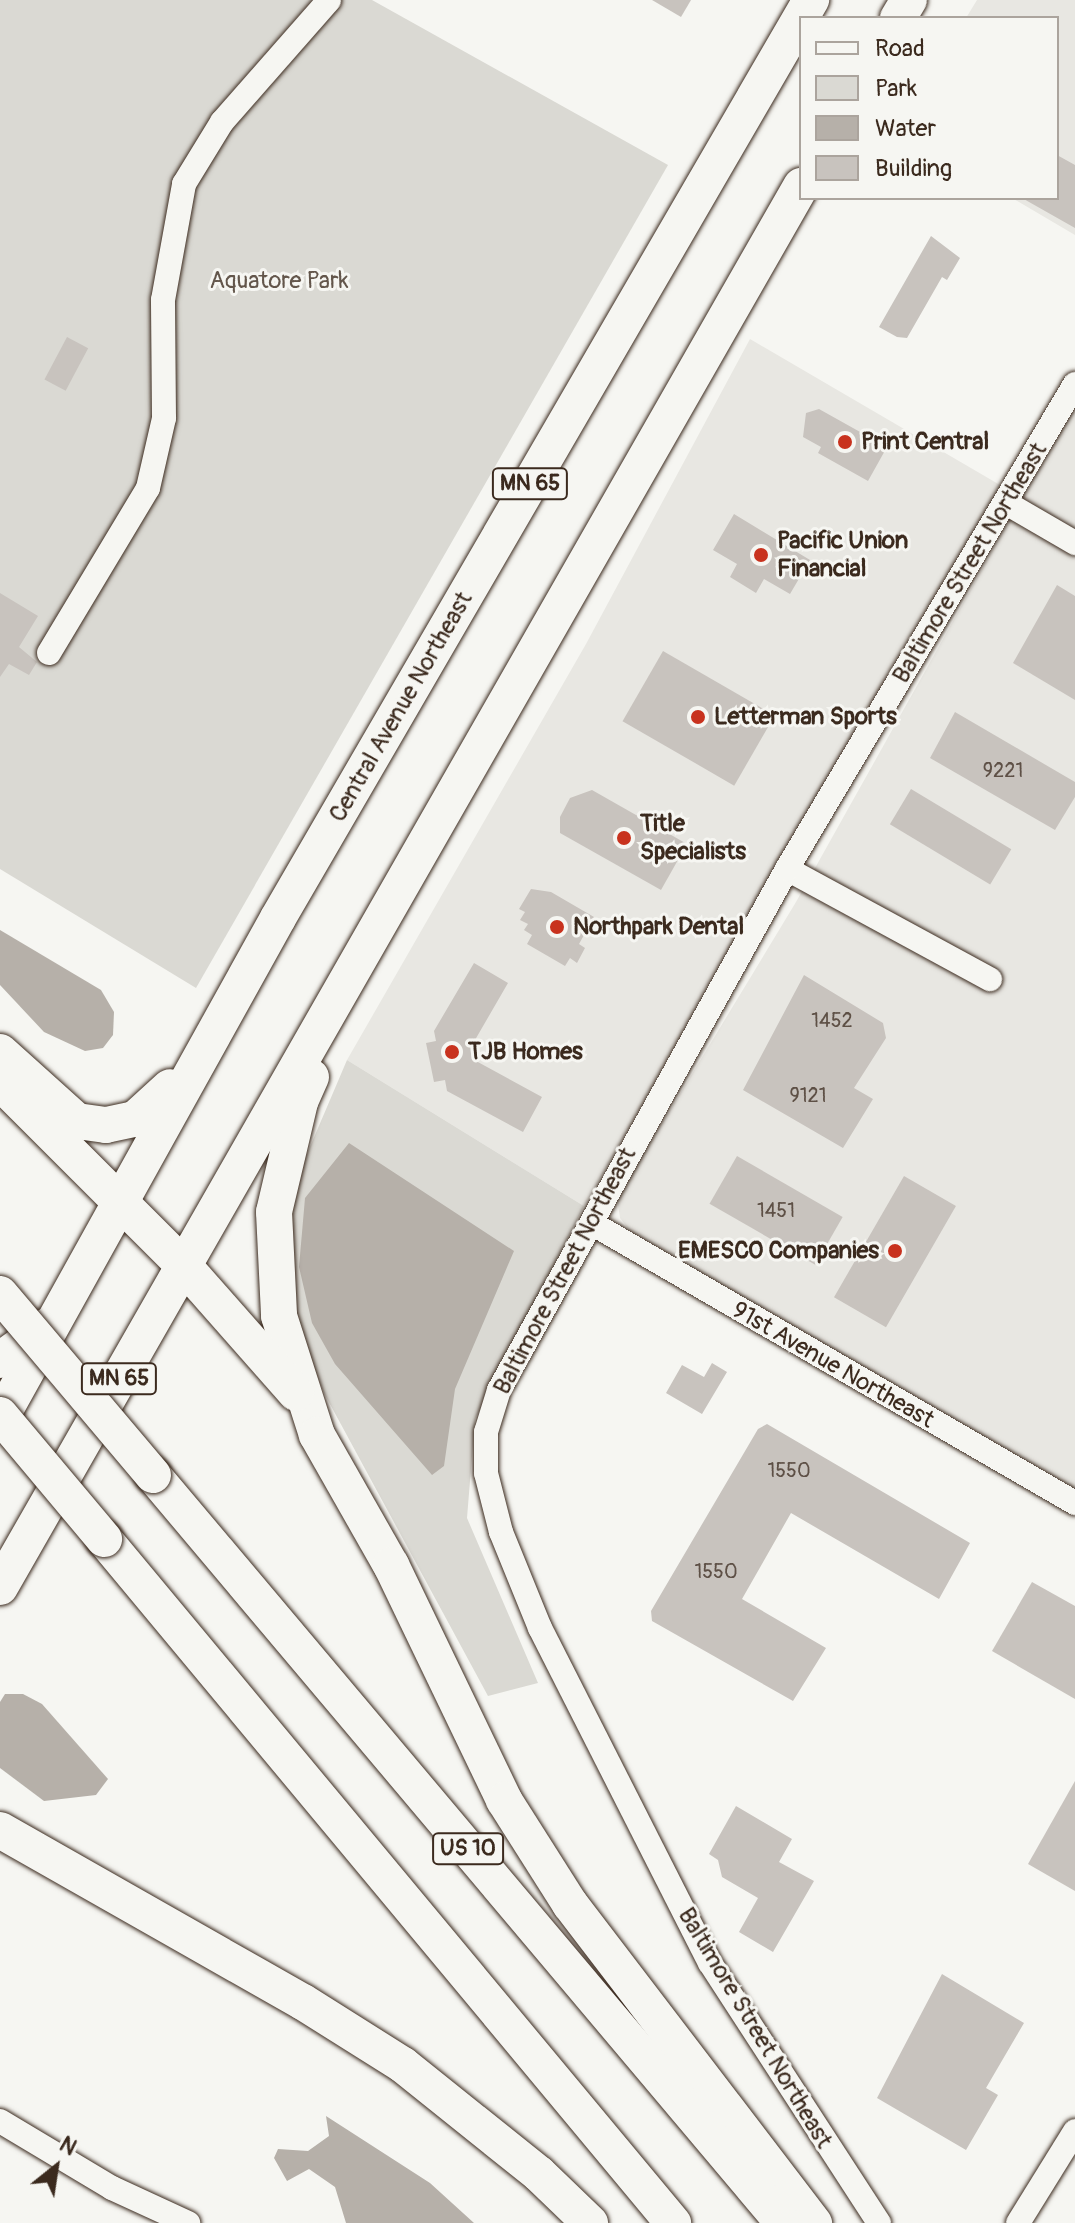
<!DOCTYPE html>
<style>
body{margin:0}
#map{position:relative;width:1075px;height:2223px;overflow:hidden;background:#f6f6f2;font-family:Pangolin,sans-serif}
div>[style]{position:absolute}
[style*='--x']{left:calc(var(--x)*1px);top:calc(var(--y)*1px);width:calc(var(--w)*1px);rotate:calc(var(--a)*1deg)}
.built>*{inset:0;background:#e8e7e2}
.green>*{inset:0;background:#dad9d3}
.water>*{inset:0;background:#b6b0a9}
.building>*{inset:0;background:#c8c3be;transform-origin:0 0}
.roads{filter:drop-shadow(0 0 2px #3b2a1e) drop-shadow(0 0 2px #3b2a1e)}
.minor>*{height:24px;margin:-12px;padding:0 12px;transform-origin:12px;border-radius:12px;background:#f6f6f2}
.highway>*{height:36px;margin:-18px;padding:0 18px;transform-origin:18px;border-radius:18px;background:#f6f6f2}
.bridges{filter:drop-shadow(0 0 2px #3b2a1e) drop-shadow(0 0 2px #3b2a1e)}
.highway-bridge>*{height:36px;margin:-18px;padding:0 18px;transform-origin:18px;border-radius:18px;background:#f6f6f2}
.dots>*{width:22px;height:22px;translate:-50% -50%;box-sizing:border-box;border:4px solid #f6f6f2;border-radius:50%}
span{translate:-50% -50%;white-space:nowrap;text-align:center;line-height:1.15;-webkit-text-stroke:6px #f6f6f2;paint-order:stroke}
.number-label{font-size:20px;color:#5e5046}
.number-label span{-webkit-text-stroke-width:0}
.shield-label span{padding:2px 6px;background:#f6f6f2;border:2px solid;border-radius:6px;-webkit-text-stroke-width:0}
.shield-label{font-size:22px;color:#3b2a1e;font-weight:700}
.park-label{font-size:24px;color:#63564b}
.poi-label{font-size:24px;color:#3b2a1e;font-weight:700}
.left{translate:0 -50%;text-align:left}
.right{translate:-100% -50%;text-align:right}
.street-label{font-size:24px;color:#3b2a1e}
.legend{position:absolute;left:799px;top:16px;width:260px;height:184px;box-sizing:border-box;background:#f6f6f2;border:2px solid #aba49d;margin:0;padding:10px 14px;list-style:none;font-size:24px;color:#3b2a1e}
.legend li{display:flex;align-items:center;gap:16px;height:40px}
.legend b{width:40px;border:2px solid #aba49d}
.north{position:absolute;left:16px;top:2127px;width:80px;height:80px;-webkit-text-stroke:6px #f6f6f2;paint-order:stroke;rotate:30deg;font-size:22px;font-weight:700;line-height:32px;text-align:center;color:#3b2a1e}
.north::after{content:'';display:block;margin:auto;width:28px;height:36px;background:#3b2a1e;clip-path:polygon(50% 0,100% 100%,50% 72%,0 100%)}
</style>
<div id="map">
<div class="built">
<div style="clip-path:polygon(977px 0,1075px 0,1075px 235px,1012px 198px,1057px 198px,1057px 18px,966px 18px)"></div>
<div style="clip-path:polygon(750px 339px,1012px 492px,743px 928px,584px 1206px,347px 1060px,586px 644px)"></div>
<div style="clip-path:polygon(1075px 403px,1075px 1503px,634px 1236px,620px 1218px,617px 1198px,796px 902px)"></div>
</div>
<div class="green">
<div style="clip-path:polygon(0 0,372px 0,668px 165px,196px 988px,0 869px)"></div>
<div style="clip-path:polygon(347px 1060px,584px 1206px,475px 1419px,467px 1518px,538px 1683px,488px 1696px,324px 1393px,294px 1320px,288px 1244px,295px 1182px)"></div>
</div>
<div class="water">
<div style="clip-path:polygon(0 930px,101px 990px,114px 1012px,113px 1035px,103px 1048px,85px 1051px,44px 1032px,0 985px)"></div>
<div style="clip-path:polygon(349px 1143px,514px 1251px,455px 1389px,444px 1466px,432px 1475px,335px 1364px,312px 1323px,299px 1267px,305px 1198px)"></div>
<div style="clip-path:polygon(5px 1694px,23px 1694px,42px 1704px,108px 1779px,96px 1795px,44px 1801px,0 1768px,0 1702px)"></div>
<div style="clip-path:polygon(326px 2116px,430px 2183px,474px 2223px,346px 2223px,335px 2187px,309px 2169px,287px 2181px,274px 2158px,278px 2149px,308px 2151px,329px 2136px)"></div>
</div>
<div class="building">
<div style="clip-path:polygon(652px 0,691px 0,681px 17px)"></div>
<div style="clip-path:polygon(1057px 155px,1075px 165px,1075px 228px,1022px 198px,1057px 198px)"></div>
<div style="clip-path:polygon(931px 236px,960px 258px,947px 280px,942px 277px,907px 338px,897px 337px,879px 327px)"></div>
<div style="left:67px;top:337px;width:24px;height:48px;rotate:28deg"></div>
<div style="clip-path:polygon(819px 409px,887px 447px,868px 481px,818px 453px,821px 447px,803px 437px,806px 413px)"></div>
<div style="clip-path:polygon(734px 514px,810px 560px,790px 594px,764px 579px,756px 593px,730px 577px,737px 564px,713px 550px)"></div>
<div style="clip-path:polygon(1057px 585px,1075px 596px,1075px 700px,1013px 663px)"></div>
<div style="clip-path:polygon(0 593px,38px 616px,19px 647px,37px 662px,29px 675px,9px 664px,0 677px)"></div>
<div style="left:663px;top:651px;width:129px;height:81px;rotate:30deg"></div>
<div style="clip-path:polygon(955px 712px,1075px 782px,1075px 797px,1055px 830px,930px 758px)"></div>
<div style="left:911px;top:789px;width:117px;height:41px;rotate:31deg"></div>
<div style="clip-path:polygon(592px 790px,687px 844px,661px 890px,560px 833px,560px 817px,570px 798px)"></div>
<div style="clip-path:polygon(531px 889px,551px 892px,594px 917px,579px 944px,585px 948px,577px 963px,570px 958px,565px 966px,527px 944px,532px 935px,524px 930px,528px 924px,520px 920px,525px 912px,519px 909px)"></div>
<div style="clip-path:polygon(474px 963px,508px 983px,475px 1040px,476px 1061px,542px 1097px,523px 1132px,447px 1091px,445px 1080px,434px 1082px,426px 1043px,436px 1041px,434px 1031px)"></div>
<div style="clip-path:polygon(804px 975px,883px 1023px,886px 1038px,854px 1088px,873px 1099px,843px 1148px,743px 1090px)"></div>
<div style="left:737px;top:1156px;width:122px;height:55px;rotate:30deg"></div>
<div style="left:904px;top:1176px;width:60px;height:140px;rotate:30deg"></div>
<div style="clip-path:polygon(712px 1363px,727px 1372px,702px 1414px,666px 1393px,682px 1365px,704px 1377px)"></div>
<div style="clip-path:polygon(767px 1424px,970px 1543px,939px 1599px,791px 1513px,742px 1599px,826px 1648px,793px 1701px,652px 1621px,651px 1611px,758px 1429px)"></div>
<div style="clip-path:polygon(1032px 1582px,1075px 1606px,1075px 1699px,992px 1651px)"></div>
<div style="clip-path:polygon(1075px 1781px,1075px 1891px,1028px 1864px)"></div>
<div style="clip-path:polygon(736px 1806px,792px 1839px,779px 1862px,814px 1881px,773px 1952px,739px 1932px,758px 1898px,722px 1877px,718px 1860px,709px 1854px)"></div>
<div style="clip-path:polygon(942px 1974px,1024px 2023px,986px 2088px,998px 2095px,966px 2150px,877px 2098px)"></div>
</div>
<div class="roads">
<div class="minor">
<div style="--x:1006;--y:503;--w:80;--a:30.1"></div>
<div style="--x:49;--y:653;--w:192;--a:-59"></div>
<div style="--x:148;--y:488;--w:72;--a:-77.1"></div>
<div style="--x:164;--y:418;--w:118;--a:-90.5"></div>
<div style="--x:163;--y:300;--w:118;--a:-79.7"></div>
<div style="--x:184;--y:184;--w:73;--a:-58.5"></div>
<div style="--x:222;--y:122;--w:162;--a:-48.7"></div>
<div style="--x:787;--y:869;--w:231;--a:28.5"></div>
<div style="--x:593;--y:1224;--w:557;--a:30.06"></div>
<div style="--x:0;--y:2121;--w:131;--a:30.9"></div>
<div style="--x:112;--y:2188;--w:84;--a:24.7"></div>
<div style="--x:879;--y:2223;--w:310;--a:-123"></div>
<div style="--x:710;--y:1963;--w:376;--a:-116.9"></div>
<div style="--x:540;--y:1628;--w:104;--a:-112.1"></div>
<div style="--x:501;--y:1532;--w:61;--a:-104.3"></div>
<div style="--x:486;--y:1473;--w:41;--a:-90"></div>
<div style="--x:486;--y:1432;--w:44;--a:-72.8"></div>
<div style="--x:499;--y:1390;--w:595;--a:-61.07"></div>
<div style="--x:787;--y:869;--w:564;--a:-59.3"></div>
<div style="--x:1018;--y:2223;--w:108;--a:-58.2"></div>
</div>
<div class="highway">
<div style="--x:898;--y:18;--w:21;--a:-59"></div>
<div style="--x:0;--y:1052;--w:103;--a:41.9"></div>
<div style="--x:77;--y:1121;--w:29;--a:8"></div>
<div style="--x:106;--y:1125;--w:30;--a:-12"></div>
<div style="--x:135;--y:1119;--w:47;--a:-42.4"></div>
<div style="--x:311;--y:1077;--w:27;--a:114"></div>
<div style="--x:300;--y:1102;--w:113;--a:103.3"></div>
<div style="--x:274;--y:1212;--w:104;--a:87.2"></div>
<div style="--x:279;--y:1316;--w:125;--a:72.3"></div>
<div style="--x:317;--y:1435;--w:150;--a:60.4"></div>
<div style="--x:391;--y:1565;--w:261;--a:64.3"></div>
<div style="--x:504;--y:1800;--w:123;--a:57.6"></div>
<div style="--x:570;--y:1904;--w:402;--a:52.6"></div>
<div style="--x:0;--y:1082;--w:260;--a:45"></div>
<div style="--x:184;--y:1266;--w:169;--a:48.6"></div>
<div style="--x:0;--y:1360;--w:58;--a:-35.9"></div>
<div style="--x:0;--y:1419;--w:573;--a:-60.97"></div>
<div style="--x:278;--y:918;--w:1062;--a:-59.86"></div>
<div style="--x:153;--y:1475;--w:978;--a:49.89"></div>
<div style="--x:104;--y:1539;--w:890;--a:50.24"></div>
<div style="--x:0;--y:1587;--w:1614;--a:-60.24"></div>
<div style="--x:0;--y:1830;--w:348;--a:29.6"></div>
<div style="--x:303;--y:2002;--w:118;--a:32.2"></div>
<div style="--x:403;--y:2065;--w:174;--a:38.7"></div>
<div style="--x:539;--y:2174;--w:71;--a:43.9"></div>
</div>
</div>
<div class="bridges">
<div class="highway-bridge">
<div style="--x:0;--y:1294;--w:237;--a:49.8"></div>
<div style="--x:0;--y:1415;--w:162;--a:50"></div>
</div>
</div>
<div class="dots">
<div style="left:845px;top:442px;background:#c8321e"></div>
<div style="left:761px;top:555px;background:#c8321e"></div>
<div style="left:698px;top:717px;background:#c8321e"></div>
<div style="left:624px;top:838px;background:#c8321e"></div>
<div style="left:557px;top:927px;background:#c8321e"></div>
<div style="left:452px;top:1052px;background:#c8321e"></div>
<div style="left:895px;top:1251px;background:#c8321e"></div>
</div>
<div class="number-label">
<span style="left:1003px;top:770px">9221</span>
<span style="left:832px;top:1020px">1452</span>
<span style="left:808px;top:1095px">9121</span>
<span style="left:776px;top:1210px">1451</span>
<span style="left:789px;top:1470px">1550</span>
<span style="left:716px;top:1571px">1550</span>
</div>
<div class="shield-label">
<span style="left:530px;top:484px">MN 65</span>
<span style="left:119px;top:1379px">MN 65</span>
<span style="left:468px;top:1849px">US 10</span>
</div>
<div class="park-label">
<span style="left:279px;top:281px">Aquatore Park</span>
</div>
<div class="poi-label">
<span class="left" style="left:861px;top:442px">Print Central</span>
<span class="left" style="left:777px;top:555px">Pacific Union<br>Financial</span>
<span class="left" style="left:714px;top:717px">Letterman Sports</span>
<span class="left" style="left:640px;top:838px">Title<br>Specialists</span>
<span class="left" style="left:573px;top:927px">Northpark Dental</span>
<span class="left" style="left:468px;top:1052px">TJB Homes</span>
<span class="right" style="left:879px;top:1251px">EMESCO Companies</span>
</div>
<div class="street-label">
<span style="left:970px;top:563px;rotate:-59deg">Baltimore Street Northeast</span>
<span style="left:401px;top:707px;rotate:-60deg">Central Avenue Northeast</span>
<span style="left:565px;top:1271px;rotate:-62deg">Baltimore Street Northeast</span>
<span style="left:833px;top:1365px;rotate:30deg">91st Avenue Northeast</span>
<span style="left:755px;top:2028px;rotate:59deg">Baltimore Street Northeast</span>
</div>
<ul class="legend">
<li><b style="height:10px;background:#f6f6f2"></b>Road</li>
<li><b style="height:22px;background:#dad9d3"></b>Park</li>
<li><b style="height:22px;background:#b6b0a9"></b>Water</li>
<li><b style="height:22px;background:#c8c3be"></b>Building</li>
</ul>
<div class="north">N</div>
</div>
